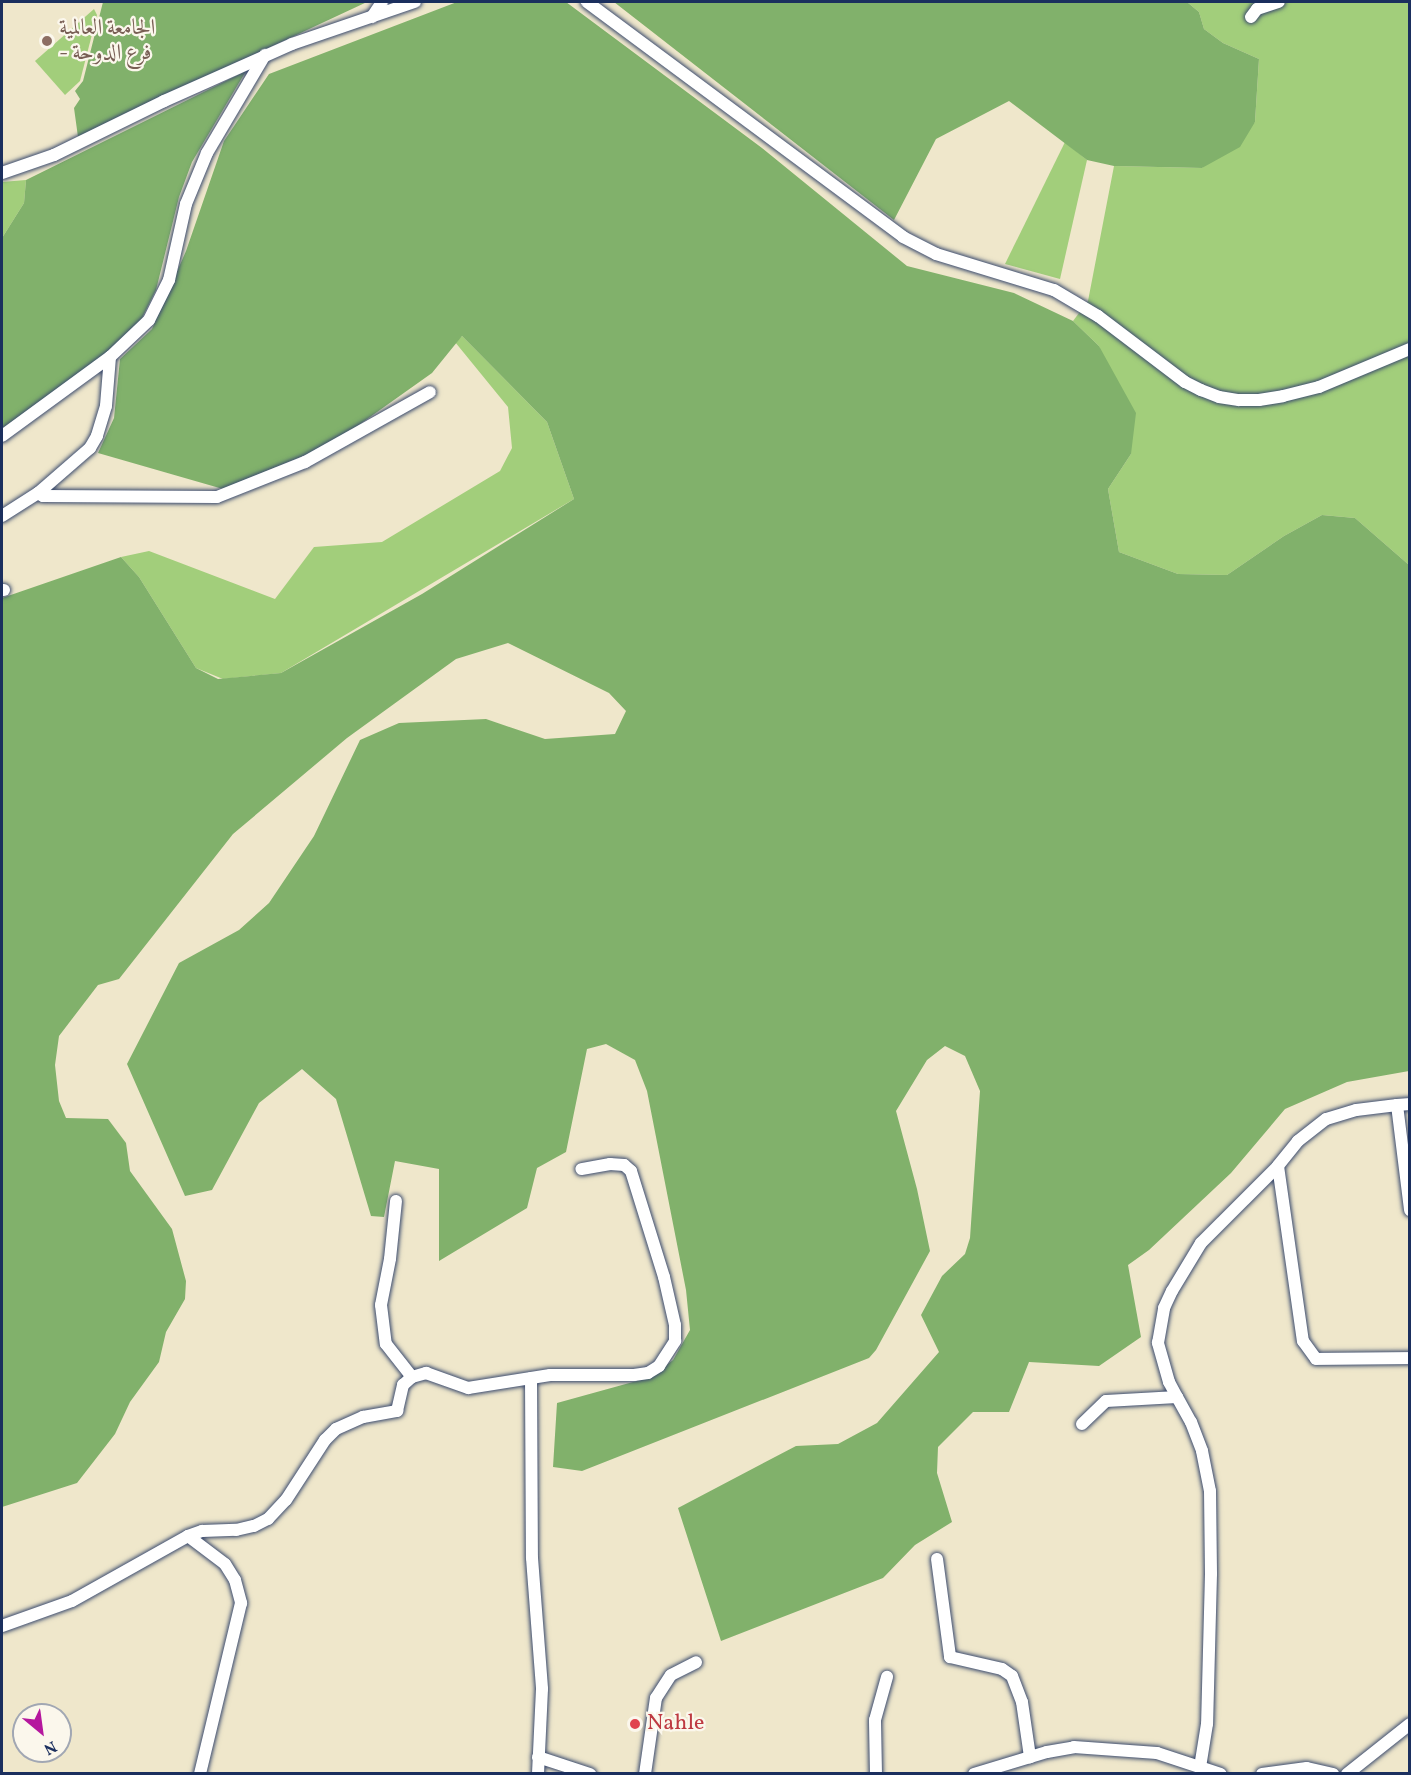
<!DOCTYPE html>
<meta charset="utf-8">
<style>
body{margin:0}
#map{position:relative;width:1411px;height:1775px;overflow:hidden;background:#efe7cb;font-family:Vollkorn,Amiri,serif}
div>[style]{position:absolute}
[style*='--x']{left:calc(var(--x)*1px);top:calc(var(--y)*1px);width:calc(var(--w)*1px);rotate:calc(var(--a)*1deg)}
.green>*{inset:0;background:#a2ce7b}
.forest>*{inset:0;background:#81b16b}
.roads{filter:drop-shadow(0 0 2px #3b4b6e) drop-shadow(0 0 2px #3b4b6e)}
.minor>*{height:12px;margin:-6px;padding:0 6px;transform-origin:6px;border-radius:6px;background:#fff}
.dots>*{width:16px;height:16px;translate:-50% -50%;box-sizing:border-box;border:3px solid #fbf7ec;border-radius:50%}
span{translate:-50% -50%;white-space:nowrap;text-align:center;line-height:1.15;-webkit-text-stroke:4.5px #fbf7ec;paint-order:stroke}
.education-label{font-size:22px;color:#785e54}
.left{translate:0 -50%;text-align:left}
.health-label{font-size:22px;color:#be3a42}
.frame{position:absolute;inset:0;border:3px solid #1b2f5e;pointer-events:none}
.north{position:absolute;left:12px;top:1703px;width:60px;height:60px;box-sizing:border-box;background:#fbf7ec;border:2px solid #a1a7b3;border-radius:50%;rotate:151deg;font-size:16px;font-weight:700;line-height:24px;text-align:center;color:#1b2f5e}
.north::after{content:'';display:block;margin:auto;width:21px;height:27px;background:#b5179e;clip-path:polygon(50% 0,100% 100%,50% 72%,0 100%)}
</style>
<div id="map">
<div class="green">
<div style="clip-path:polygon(1187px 2px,1409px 2px,1409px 565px,1355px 518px,1322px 515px,1284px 536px,1227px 575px,1178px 574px,1119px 552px,1108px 489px,1131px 454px,1099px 346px,1073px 321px,1088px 301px,1114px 166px,1202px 168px,1255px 122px,1259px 59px,1223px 43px,1204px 29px,1199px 12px)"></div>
<div style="clip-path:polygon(94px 9px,97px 15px,80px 81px,65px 95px,35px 61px)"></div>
<div style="clip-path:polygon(1065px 142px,1087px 160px,1060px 279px,1005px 264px)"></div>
<div style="clip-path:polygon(26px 180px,24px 203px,2px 238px,2px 182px)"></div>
<div style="clip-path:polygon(462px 336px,547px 422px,574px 499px,281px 673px,223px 679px,196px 668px,139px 577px,121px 557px,149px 551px,275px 599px,314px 547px,382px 542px,500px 471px,512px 448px,508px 407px,455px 342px)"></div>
</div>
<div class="forest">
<div style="clip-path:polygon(103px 2px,367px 2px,78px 137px,74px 108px,80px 99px,75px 91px,83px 81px)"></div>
<div style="clip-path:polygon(457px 2px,566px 2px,762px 148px,907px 266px,1014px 293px,1073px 321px,1099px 346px,1136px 413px,1131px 454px,1108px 489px,1119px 552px,1178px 574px,1227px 575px,1284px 536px,1322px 515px,1355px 518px,1409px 565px,1409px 1071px,1347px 1082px,1285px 1109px,1231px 1173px,1149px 1250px,1128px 1265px,1141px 1337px,1099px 1366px,1029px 1362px,1009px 1412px,973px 1412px,938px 1447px,937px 1473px,952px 1522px,915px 1545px,883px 1578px,721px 1641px,678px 1508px,796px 1446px,838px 1444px,877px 1423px,939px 1352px,921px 1315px,942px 1276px,965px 1254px,970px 1238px,980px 1091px,965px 1056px,945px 1046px,927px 1060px,896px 1111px,917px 1189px,930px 1251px,876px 1350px,869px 1358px,582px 1471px,553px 1467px,557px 1403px,651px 1377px,673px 1360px,690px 1330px,686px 1290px,647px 1091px,635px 1060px,606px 1044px,587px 1049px,566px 1152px,537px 1168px,527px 1208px,439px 1261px,439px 1169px,395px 1161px,384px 1217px,371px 1216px,336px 1099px,302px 1069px,259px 1103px,212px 1190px,185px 1196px,127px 1064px,179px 963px,239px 930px,269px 903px,314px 836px,360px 740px,399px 723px,486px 719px,545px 739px,615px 734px,626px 711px,609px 693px,508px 643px,456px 659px,347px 738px,233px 834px,119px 979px,98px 985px,59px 1036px,55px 1065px,59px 1101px,66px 1118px,108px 1119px,126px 1143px,130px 1171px,172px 1229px,186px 1281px,185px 1299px,166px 1332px,159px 1362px,130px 1402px,115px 1434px,77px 1483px,2px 1507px,2px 598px,121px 557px,139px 577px,196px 668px,218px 679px,281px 673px,422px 594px,574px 499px,547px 422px,462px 336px,432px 373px,332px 444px,223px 489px,98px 453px,114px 418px,120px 359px,152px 329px,186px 251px,224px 141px,269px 74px)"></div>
<div style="clip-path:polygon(614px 2px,1187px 2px,1199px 12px,1204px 29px,1223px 43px,1259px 59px,1255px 122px,1240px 147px,1202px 168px,1114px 166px,1087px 160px,1009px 101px,936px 139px,894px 220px)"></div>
<div style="clip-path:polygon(246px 71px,192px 162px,179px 197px,156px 290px,142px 318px,122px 341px,102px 357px,2px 429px,2px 238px,24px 203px,26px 180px)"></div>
</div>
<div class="roads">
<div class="minor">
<div style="--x:587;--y:2;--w:394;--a:36.6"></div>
<div style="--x:903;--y:237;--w:37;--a:27"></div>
<div style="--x:936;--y:254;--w:123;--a:17"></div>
<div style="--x:1054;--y:290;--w:51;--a:30.6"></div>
<div style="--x:1098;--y:316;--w:109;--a:37.2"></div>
<div style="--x:1185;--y:382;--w:18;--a:27"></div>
<div style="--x:1201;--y:390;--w:19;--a:21"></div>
<div style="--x:1219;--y:397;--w:20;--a:9"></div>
<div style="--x:1239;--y:400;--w:20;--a:0"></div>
<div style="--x:1259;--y:400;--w:24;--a:-9"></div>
<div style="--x:1283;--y:396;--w:37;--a:-14"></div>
<div style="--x:1319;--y:387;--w:99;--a:-22.7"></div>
<div style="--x:372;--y:17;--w:18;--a:-56"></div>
<div style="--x:1251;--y:17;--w:10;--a:-53"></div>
<div style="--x:1257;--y:9;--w:23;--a:-18"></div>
<div style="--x:2;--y:173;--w:55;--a:-19.1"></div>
<div style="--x:54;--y:155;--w:123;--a:-26.1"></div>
<div style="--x:164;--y:101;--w:140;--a:-24"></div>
<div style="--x:292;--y:44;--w:130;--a:-18.9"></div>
<div style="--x:110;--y:357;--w:49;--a:94.7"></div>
<div style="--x:106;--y:406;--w:31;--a:107"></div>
<div style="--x:97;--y:436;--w:14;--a:120"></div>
<div style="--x:90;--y:448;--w:69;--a:139.1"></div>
<div style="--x:38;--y:493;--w:6;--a:31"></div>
<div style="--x:43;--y:496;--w:174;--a:0.3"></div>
<div style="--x:217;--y:497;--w:95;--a:-21.7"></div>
<div style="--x:305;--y:462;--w:143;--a:-29.2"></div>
<div style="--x:2;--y:436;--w:134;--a:-36.2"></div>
<div style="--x:110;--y:357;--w:54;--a:-43.5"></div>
<div style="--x:149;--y:320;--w:45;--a:-63.4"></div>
<div style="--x:169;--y:280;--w:78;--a:-77.4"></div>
<div style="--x:186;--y:204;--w:55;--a:-67.6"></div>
<div style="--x:207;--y:153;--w:114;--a:-59.4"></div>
<div style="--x:2;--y:516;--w:43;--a:-32.6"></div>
<div style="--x:2;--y:590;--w:2;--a:0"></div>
<div style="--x:1410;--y:1104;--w:13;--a:176"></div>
<div style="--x:1397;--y:1105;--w:106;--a:82.9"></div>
<div style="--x:1397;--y:1105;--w:41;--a:173"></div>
<div style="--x:1356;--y:1110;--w:31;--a:163"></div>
<div style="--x:1326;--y:1119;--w:36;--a:142"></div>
<div style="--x:1298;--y:1141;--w:32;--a:129"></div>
<div style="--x:1278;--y:1166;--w:177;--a:81.9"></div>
<div style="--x:1303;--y:1341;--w:22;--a:54"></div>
<div style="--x:1316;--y:1359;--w:94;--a:-0.6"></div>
<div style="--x:396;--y:1201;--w:58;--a:95.9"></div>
<div style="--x:390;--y:1259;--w:47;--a:101.1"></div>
<div style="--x:381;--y:1305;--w:39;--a:83"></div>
<div style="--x:386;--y:1344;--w:42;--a:51.8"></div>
<div style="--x:531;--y:1378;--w:180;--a:89.7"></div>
<div style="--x:532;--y:1558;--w:131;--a:85.6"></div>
<div style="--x:542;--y:1689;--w:85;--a:92.7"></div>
<div style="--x:1177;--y:1397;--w:17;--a:-118"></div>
<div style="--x:1169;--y:1382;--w:41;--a:-105.8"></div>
<div style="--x:1158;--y:1343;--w:36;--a:-80"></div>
<div style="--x:1164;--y:1308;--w:19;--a:-65"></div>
<div style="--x:1172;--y:1291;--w:56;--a:-58.9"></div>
<div style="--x:1201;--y:1243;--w:109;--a:-45"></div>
<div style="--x:1082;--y:1424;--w:33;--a:-44"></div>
<div style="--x:1106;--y:1401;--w:71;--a:-3.2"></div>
<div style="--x:1177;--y:1397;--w:29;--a:61"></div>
<div style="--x:1191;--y:1422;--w:31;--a:69"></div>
<div style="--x:1202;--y:1451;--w:41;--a:78.7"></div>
<div style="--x:1210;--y:1491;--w:83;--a:89.3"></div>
<div style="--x:1211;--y:1574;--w:150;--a:91.5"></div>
<div style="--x:1207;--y:1724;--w:44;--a:99.2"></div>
<div style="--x:188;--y:1536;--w:46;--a:37.1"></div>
<div style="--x:225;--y:1564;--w:19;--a:58"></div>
<div style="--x:235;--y:1580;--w:24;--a:75"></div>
<div style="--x:241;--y:1603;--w:176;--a:103.5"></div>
<div style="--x:937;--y:1559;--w:99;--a:82.4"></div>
<div style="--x:950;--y:1657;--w:53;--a:13"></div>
<div style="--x:1002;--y:1669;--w:12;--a:35"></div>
<div style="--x:1012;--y:1676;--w:28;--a:69"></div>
<div style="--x:1022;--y:1702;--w:56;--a:81.7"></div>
<div style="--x:2;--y:1626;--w:74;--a:-19.7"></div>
<div style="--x:72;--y:1601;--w:133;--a:-29.3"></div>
<div style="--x:188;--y:1536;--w:15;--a:-20"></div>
<div style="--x:202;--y:1531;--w:34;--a:-2"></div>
<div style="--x:236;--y:1530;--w:18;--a:-13"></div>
<div style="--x:254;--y:1526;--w:16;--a:-27"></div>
<div style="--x:268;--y:1519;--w:26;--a:-47"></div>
<div style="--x:286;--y:1500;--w:72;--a:-57"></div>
<div style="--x:325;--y:1440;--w:16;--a:-45"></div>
<div style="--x:336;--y:1429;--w:30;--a:-24"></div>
<div style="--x:363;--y:1417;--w:35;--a:-10"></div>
<div style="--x:397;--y:1411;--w:27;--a:-77"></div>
<div style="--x:403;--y:1385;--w:12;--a:-42"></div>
<div style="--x:412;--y:1377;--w:15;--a:-16"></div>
<div style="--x:426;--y:1373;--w:45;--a:19.7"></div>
<div style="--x:468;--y:1388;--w:83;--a:-9"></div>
<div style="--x:550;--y:1375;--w:84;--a:0"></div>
<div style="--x:634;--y:1375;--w:14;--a:-8"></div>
<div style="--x:648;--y:1373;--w:13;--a:-32"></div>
<div style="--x:659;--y:1366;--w:30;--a:-57"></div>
<div style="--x:675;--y:1341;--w:16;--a:-90"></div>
<div style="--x:675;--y:1325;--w:49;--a:-102.9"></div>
<div style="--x:664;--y:1277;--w:111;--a:-107.3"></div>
<div style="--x:631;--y:1171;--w:9;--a:-139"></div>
<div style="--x:624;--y:1165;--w:14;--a:-176"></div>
<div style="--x:610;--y:1164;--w:29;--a:170"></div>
<div style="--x:538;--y:1757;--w:55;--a:18.1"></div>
<div style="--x:645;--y:1774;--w:77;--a:-81.8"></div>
<div style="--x:656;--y:1698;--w:27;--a:-57"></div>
<div style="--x:671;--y:1675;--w:28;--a:-27"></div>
<div style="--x:876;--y:1774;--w:54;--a:-91.1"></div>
<div style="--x:875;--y:1720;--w:45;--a:-74.4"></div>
<div style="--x:974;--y:1774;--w:76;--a:-16.8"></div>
<div style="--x:1047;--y:1752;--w:27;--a:-10"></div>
<div style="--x:1074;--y:1747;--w:83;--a:4.1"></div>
<div style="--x:1157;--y:1753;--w:67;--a:18.2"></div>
<div style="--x:1262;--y:1774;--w:45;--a:-7.6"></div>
<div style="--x:1307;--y:1768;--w:27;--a:13"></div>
<div style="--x:1347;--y:1774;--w:80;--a:-38.4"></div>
</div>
</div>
<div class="dots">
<div style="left:47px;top:41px;background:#8d6e63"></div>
<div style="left:635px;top:1724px;background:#e0444e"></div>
</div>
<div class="education-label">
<span class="left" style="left:59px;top:41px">الجامعة العالمية<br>- فرع الدوحة</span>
</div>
<div class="health-label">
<span class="left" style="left:647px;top:1724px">Nahle</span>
</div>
<div class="frame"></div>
<div class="north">N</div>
</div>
